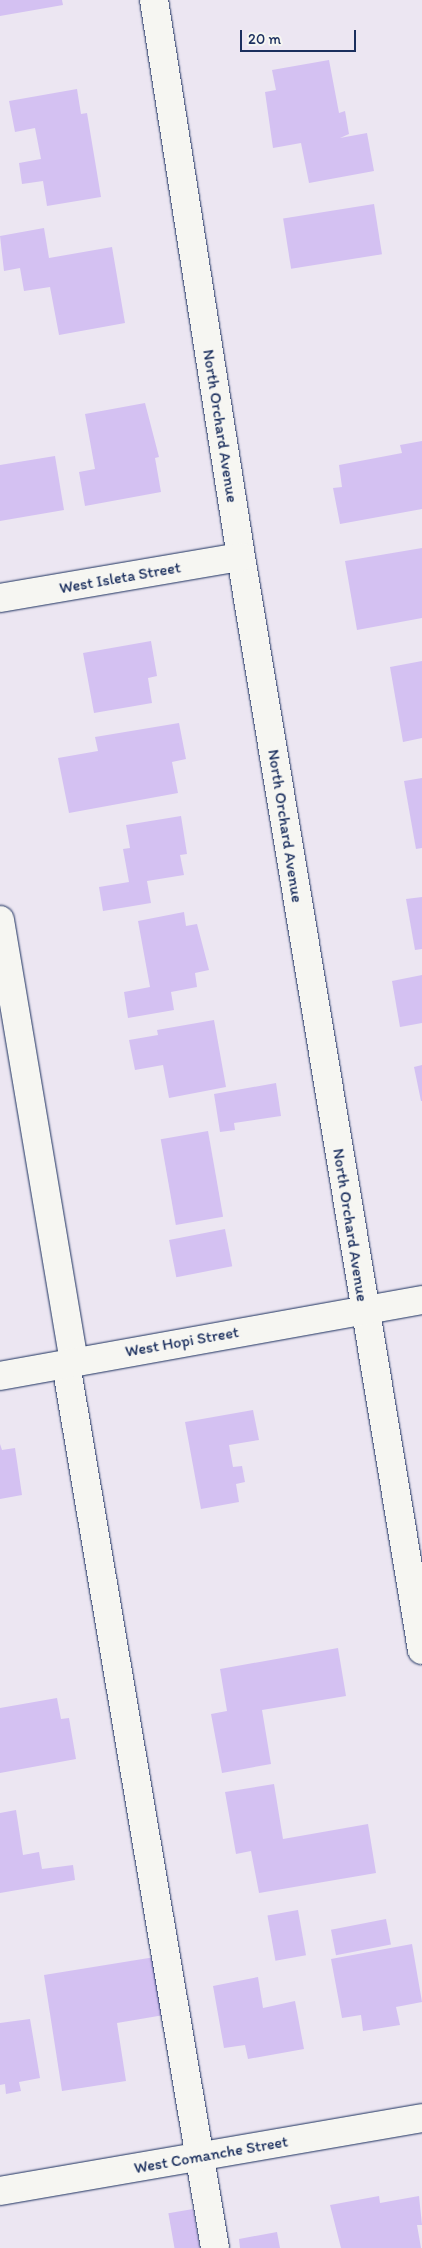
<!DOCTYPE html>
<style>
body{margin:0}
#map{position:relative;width:422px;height:2248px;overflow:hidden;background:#ece6f2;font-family:Itim,sans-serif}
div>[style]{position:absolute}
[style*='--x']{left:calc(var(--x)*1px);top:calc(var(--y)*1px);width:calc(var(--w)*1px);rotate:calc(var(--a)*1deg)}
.building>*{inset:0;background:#d4c1f2;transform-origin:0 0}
.roads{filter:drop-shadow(0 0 1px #1b2f5e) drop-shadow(0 0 1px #1b2f5e)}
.minor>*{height:28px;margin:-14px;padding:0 14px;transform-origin:14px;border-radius:14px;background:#f6f6f2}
span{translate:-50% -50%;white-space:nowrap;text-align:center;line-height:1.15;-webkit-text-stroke:4.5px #f6f6f2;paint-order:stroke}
.street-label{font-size:16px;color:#1b2f5e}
.scale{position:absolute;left:240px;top:30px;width:116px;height:22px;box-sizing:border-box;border:2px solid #1b2f5e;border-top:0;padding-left:6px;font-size:15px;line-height:18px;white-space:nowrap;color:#1b2f5e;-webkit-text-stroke:4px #f6f6f2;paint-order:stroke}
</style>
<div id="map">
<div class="building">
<div style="clip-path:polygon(0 0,62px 0,63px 5px,0 16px)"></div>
<div style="clip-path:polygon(329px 60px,339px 113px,345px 111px,349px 134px,340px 138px,367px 133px,374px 171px,309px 183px,301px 143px,273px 148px,265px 92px,276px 90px,272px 70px)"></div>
<div style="clip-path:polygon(77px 89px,81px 114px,87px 113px,101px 197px,47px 206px,43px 181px,22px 184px,19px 163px,41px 159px,35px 128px,15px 132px,9px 101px)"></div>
<div style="left:374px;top:204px;width:51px;height:92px;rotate:81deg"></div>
<div style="clip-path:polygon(44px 228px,49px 258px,112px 247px,125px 323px,59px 335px,50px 287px,24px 291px,20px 268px,4px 271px,0 236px)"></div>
<div style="clip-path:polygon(145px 403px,159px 457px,155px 458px,161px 492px,85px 506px,79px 472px,95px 469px,85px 414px)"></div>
<div style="clip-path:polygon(422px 441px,422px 509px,340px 524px,333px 488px,342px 487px,339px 465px,402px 453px,400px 445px)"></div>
<div style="clip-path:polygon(55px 456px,64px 510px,0 521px,0 465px)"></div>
<div style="clip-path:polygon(422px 548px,422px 618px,357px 630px,345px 561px)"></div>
<div style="clip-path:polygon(151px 641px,157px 676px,148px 678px,152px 703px,94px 713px,83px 653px)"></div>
<div style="clip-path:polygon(422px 661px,422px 738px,403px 742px,390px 667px)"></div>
<div style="clip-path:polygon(179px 723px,186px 759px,172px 762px,178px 793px,69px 813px,58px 758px,98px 751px,95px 737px)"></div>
<div style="clip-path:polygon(422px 778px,422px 848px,416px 849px,404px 781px)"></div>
<div style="clip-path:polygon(181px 816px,187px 854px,180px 855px,184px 875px,147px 881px,151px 903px,103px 911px,99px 887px,129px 882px,123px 849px,130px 848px,126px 825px)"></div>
<div style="clip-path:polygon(422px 897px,422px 949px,415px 950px,406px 899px)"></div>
<div style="clip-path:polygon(184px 912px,186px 926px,197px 924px,209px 970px,195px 973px,197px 987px,171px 992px,174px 1010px,128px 1018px,124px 992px,150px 987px,138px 921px)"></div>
<div style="clip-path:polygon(422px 975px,422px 1023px,400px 1027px,392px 981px)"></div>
<div style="clip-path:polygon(214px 1020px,226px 1087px,169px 1098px,163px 1065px,135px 1070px,129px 1040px,158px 1035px,157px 1030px)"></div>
<div style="clip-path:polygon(422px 1065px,422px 1101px,421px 1101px,414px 1067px)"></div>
<div style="clip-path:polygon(276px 1083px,281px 1116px,234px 1123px,235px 1130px,220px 1132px,214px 1094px)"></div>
<div style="left:208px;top:1131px;width:87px;height:48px;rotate:80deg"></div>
<div style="left:225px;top:1229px;width:38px;height:57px;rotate:79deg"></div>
<div style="clip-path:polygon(253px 1410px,259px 1440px,229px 1445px,233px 1467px,242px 1466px,245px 1482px,236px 1484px,239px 1502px,201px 1509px,185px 1422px)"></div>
<div style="clip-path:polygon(0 1444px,2px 1450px,15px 1448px,22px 1495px,0 1499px)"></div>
<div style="clip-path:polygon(338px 1648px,346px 1696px,262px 1710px,271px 1764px,222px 1773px,211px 1714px,227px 1711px,220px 1669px)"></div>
<div style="clip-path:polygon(57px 1698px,61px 1719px,69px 1718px,76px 1759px,0 1773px,0 1708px)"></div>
<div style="clip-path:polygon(274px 1784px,283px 1839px,368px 1824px,376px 1873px,259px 1893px,251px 1851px,236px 1854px,225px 1792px)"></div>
<div style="clip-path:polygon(16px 1810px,23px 1855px,39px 1852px,42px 1869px,73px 1865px,75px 1880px,0 1893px,0 1813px)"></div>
<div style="left:298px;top:1910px;width:46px;height:31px;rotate:80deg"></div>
<div style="left:386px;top:1919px;width:26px;height:56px;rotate:79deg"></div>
<div style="clip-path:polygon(412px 1944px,422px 2002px,396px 2007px,400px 2025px,363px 2031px,361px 2015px,342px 2018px,331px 1959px)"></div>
<div style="clip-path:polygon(155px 1957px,164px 2015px,117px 2023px,126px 2081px,62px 2091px,44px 1975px)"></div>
<div style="clip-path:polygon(258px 1977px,263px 2008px,295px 2001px,304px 2049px,248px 2059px,245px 2045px,224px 2048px,213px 1986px)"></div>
<div style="clip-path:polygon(30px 2019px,40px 2078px,19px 2082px,21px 2091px,6px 2094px,5px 2084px,0 2085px,0 2023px)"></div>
<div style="clip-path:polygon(379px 2196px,380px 2203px,419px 2196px,422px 2225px,417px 2225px,421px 2248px,341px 2248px,330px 2205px)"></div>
<div style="left:193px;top:2209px;width:40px;height:25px;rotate:80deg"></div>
<div style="clip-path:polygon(277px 2232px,280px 2248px,240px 2248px,239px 2239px)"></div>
</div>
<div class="roads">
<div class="minor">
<div style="--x:154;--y:0;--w:564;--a:81.12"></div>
<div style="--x:241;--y:557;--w:1108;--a:80.6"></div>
<div style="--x:0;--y:598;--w:244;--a:-9.7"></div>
<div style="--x:0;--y:920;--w:448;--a:80.5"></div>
<div style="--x:66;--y:1364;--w:896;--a:80.43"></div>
<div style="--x:0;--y:1376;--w:429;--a:-10.2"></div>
<div style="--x:0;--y:2191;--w:428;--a:-9.8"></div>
</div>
</div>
<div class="street-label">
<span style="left:220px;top:426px;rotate:81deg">North Orchard Avenue</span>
<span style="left:120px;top:578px;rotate:-10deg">West Isleta Street</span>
<span style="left:285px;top:826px;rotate:81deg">North Orchard Avenue</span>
<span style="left:350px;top:1225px;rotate:81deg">North Orchard Avenue</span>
<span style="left:182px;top:1342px;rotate:-10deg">West Hopi Street</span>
<span style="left:211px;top:2155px;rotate:-10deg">West Comanche Street</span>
</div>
<div class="scale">20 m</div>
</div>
